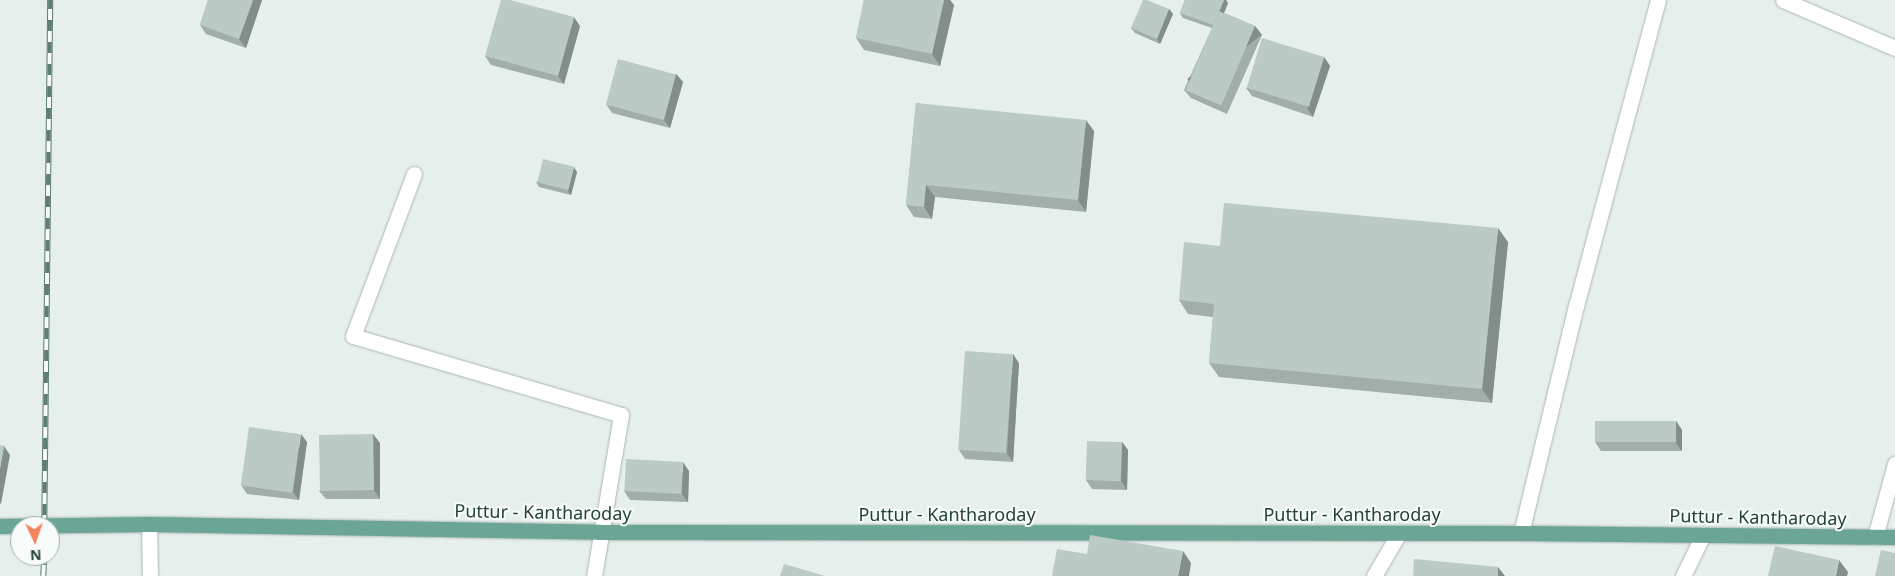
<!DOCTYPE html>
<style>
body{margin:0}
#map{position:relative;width:1895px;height:576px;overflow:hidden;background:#e6efeb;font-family:"Noto Sans",sans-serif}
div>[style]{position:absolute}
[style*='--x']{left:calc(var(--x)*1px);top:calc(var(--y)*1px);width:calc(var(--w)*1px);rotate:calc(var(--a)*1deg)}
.roads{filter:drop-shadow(0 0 1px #a8b8b2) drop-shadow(0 0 1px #a8b8b2)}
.minor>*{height:15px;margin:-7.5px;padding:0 7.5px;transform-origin:7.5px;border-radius:7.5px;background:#fff}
.major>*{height:15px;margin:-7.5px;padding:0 7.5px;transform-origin:7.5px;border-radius:7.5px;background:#6aa596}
.rail>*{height:5.5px;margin-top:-2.75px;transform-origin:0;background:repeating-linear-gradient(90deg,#f7fbf9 0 11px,#5f7d75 0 22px);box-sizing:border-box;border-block:1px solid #5f7d75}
.wall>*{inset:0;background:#a1aea9}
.shaded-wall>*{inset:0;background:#838d89;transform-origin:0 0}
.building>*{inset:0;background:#bbcac4;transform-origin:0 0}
span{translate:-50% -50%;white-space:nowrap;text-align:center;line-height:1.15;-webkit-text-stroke:4px #f7fbf9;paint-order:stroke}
.street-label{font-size:18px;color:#24423a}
.north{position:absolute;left:10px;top:516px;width:50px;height:50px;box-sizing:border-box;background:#f7fbf9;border:1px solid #a3b1ad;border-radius:50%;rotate:177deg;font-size:14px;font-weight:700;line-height:20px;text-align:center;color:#24423a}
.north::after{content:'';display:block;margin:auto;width:18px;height:22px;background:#f4845f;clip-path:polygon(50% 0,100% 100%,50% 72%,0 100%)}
</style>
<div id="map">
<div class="roads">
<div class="minor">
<div style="--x:1783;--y:0;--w:122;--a:23.2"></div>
<div style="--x:414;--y:174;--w:173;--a:110.6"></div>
<div style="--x:353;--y:336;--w:279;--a:16.4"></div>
<div style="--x:621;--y:415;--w:163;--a:99.5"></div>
<div style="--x:149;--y:524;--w:52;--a:88.9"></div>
<div style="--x:1521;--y:533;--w:234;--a:-76.4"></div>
<div style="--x:1576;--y:306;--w:317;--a:-75"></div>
<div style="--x:1875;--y:537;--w:76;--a:-74.7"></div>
<div style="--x:1374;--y:576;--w:50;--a:-59.8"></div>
<div style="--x:1683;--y:576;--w:46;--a:-64"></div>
</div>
<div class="major">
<div style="--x:0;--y:526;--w:149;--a:-0.8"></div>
<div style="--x:149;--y:524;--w:451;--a:1"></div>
<div style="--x:600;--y:532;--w:921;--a:0.06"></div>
<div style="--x:1521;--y:533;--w:374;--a:0.6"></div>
</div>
</div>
<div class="rail">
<div style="--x:44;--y:526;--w:526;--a:-89.35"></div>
<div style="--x:43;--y:576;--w:20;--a:-87"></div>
</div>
<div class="wall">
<div style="clip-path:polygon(208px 0,262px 0,246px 48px,206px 34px,200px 25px)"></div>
<div style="clip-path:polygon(864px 0,950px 0,954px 5px,940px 66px,864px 50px,856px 38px)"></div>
<div style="clip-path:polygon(1185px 0,1226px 0,1228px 3px,1224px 13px,1255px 26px,1262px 35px,1227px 114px,1191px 98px,1184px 90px,1212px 28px,1183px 18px,1180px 13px)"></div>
<div style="clip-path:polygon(1169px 9px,1173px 14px,1160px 44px,1135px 33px,1131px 28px)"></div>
<div style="clip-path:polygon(580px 26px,564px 84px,491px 65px,485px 56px)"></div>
<div style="clip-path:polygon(1324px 57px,1330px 66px,1313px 117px,1252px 96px,1246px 88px)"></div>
<div style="clip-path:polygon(676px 74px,683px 82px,670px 128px,612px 113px,606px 104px)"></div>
<div style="clip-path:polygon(916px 103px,1094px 131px,1086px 212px,935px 197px,932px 219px,914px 217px,906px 205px)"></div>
<div style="clip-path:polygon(577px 172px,571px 195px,539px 187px,536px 182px)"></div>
<div style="clip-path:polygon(1508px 242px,1492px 403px,1219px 377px,1209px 363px,1213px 317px,1188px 314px,1179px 300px,1220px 246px)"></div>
<div style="clip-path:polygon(1019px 363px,1013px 462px,965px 459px,959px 450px)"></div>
<div style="clip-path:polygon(1676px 421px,1682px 430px,1682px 451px,1601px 451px,1595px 442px)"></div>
<div style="clip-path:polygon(307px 442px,299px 500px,247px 494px,241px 485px)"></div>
<div style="clip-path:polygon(1122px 442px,1128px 450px,1127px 490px,1092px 489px,1086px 480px)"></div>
<div style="clip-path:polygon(380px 443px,380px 499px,326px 499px,319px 491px)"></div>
<div style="clip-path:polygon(689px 471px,688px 502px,630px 500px,624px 491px)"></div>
</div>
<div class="shaded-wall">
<div style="clip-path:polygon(253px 0,262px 0,246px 48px,239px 39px)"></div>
<div style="clip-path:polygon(944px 0,950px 0,954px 5px,940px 66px,932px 54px)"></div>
<div style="clip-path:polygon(1224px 0,1226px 0,1228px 3px,1217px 30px,1214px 26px)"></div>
<div style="clip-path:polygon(1169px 9px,1173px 14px,1160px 44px,1157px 39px)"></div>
<div style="clip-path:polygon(574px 17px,580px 26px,564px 84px,558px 76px)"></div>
<div style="left:1255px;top:26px;width:11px;height:86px;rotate:52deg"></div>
<div style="clip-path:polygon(1324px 57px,1330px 66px,1313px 117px,1307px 108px)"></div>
<div style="clip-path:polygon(676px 74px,683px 82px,670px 128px,664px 120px)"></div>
<div style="clip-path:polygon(1086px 120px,1094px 131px,1086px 212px,1078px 200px)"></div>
<div style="clip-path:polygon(574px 167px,577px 172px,571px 195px,568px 191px)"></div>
<div style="clip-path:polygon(926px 185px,935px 197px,932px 219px,924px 207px)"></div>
<div style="clip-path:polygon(1498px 228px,1508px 242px,1492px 403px,1482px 389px)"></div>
<div style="clip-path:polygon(1013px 354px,1019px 363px,1013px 462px,1007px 453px)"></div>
<div style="clip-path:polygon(1676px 421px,1682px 430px,1682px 451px,1676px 443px)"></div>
<div style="clip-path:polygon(301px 434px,307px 442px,299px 500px,293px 492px)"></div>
<div style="clip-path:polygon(373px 434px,380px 443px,380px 499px,374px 490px)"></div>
<div style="clip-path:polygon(1122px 442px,1128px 450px,1127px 490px,1121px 481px)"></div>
<div style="clip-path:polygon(4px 446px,10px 455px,1px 504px,0 503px,0 468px)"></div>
<div style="clip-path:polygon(683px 462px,689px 471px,688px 502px,682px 494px)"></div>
<div style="clip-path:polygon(1183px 551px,1191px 563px,1189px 576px,1178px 576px)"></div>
<div style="clip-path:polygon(1839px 560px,1848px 572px,1847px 576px,1836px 576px)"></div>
<div style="clip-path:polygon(1498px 567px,1505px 576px,1498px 576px)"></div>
</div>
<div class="building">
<div style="clip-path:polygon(208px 0,253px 0,239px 39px,200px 25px)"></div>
<div style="clip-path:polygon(501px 0,510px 0,574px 17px,558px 76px,485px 56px)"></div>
<div style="clip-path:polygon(864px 0,944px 0,932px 54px,856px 38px)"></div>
<div style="clip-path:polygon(1143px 0,1147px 0,1169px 9px,1157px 39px,1131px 28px)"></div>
<div style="clip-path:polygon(1185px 0,1224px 0,1213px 25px,1180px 13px)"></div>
<div style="left:1219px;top:11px;width:39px;height:86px;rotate:23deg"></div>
<div style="left:1262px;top:38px;width:65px;height:52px;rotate:17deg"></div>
<div style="left:618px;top:59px;width:60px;height:47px;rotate:15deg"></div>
<div style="clip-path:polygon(916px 103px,1086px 120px,1078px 200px,926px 185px,924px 207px,906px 205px)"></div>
<div style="left:543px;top:159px;width:32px;height:24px;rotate:14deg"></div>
<div style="clip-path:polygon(1224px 203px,1498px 228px,1482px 389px,1209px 363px,1214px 304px,1179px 300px,1184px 242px,1220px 246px)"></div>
<div style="left:965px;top:351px;width:48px;height:99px;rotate:4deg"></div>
<div style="left:1595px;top:421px;width:81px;height:21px"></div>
<div style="left:249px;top:427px;width:52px;height:59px;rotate:8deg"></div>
<div style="left:373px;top:434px;width:56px;height:54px;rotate:89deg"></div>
<div style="left:1087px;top:441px;width:35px;height:39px;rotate:2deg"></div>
<div style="clip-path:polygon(0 445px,4px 446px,0 468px)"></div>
<div style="left:626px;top:459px;width:57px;height:32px;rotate:3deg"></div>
<div style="clip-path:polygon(1090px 535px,1183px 551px,1178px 576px,1052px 576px,1057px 549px,1087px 554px)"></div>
<div style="clip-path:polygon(1775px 546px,1839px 560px,1836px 576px,1768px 576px)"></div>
<div style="clip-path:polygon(1881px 550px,1895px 553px,1895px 576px,1875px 576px)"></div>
<div style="clip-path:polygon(1414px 559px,1498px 567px,1498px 576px,1413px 576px)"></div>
<div style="clip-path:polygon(784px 564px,825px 576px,780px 576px)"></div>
</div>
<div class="street-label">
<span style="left:543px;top:512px;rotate:1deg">Puttur - Kantharoday</span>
<span style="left:947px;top:514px">Puttur - Kantharoday</span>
<span style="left:1352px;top:514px">Puttur - Kantharoday</span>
<span style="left:1758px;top:517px;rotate:1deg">Puttur - Kantharoday</span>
</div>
<div class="north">N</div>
</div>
